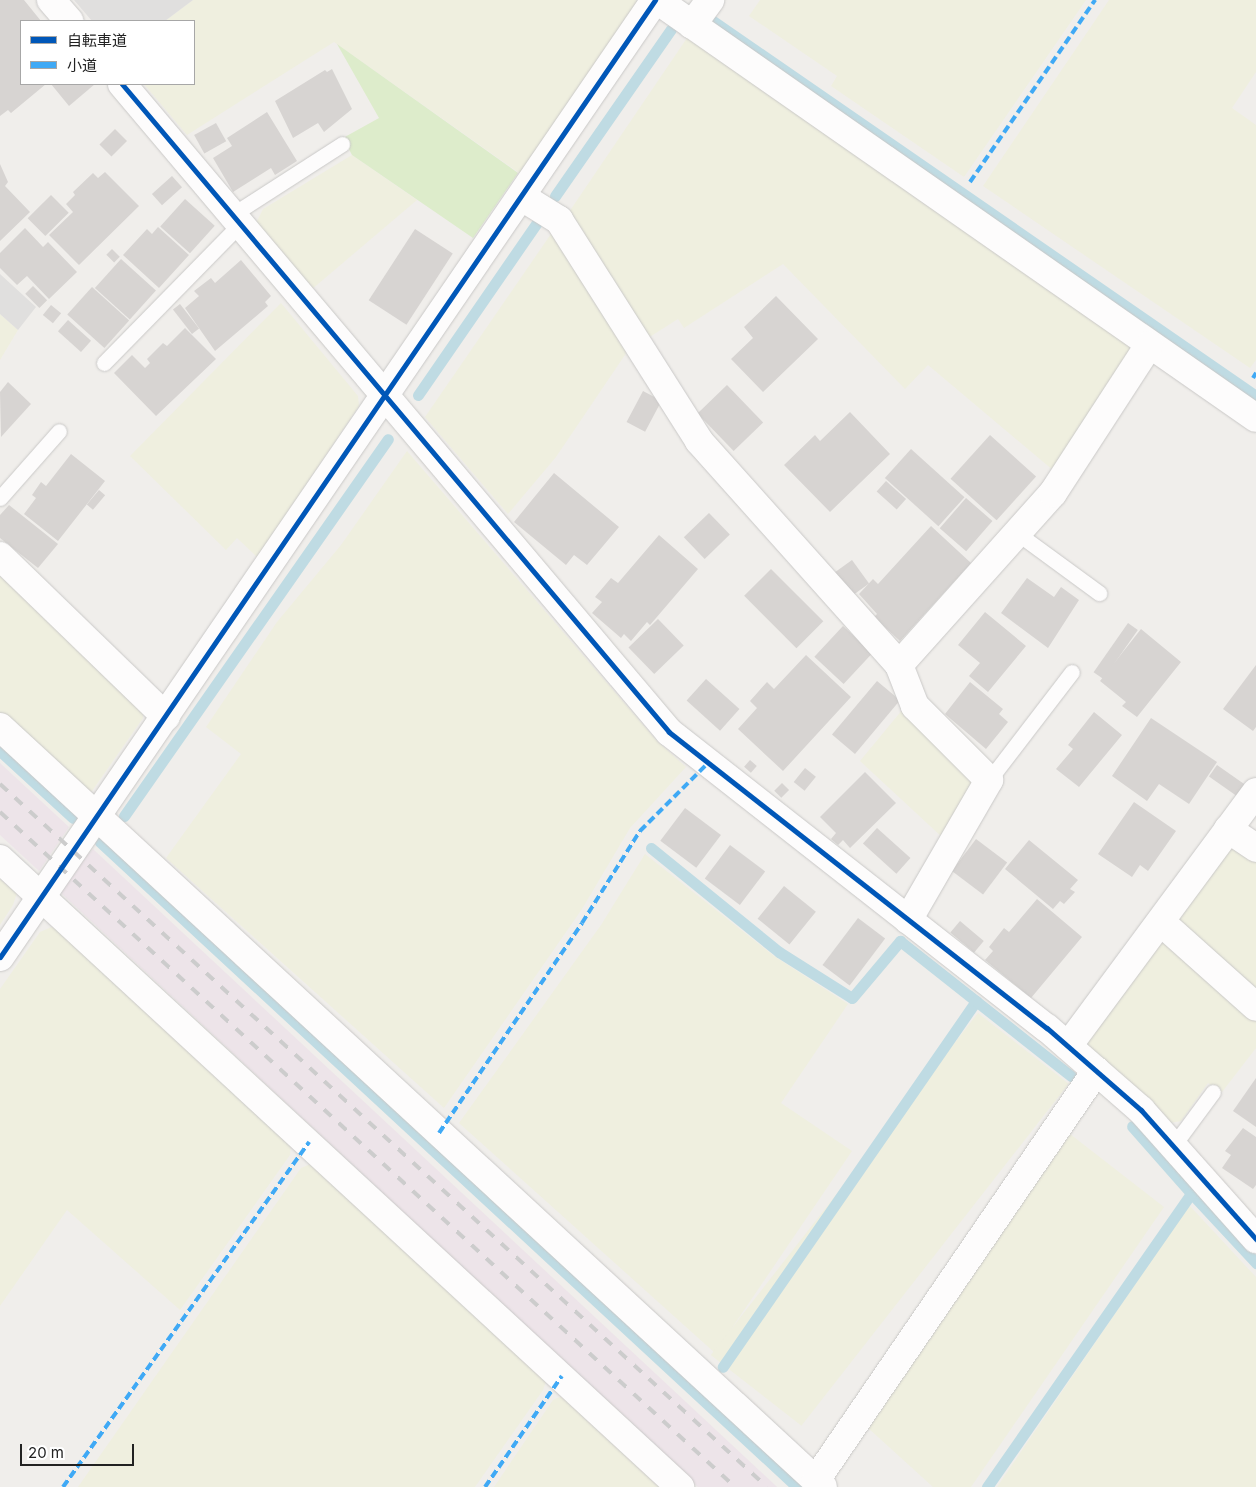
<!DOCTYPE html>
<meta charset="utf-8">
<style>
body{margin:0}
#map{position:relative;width:1256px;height:1487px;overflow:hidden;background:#f0eeeb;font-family:Inter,"Noto Sans JP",sans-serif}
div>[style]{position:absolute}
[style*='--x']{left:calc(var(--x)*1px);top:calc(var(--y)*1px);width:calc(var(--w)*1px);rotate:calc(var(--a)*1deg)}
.industrial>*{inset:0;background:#ede4e9;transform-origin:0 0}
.farmland>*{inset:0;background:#efefdf;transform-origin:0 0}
.grass>*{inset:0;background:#ddeccb}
.parking>*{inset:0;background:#e0dfde}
.stream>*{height:11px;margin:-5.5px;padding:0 5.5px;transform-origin:5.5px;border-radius:5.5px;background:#bfdbe3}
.building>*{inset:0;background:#d7d4d2;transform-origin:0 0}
.roads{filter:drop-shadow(0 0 1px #c9c8c7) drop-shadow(0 0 1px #c9c8c7)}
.lane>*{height:15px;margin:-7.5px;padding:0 7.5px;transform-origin:7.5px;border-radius:7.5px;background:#fdfcfc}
.street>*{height:28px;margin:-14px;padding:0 14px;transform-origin:14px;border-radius:14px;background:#fdfcfc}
.rail>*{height:4px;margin-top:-2px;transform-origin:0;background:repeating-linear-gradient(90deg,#ccc 0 10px,transparent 0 20px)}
.quiet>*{height:4px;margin-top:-2px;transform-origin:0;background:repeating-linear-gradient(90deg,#3fa9f5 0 8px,transparent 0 12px)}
.cycleway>*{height:5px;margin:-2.5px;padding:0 2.5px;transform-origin:2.5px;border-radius:2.5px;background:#0057b8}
span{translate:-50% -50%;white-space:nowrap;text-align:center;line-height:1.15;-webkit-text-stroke:5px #fff;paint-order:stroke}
.legend{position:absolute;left:20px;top:20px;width:175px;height:65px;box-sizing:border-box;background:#fff;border:1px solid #a7a7a7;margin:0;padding:6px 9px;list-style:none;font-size:15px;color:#222}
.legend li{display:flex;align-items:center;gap:10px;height:25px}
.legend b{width:25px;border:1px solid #a7a7a7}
.scale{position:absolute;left:20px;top:1444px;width:114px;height:22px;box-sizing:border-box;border:2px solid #222;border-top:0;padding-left:6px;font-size:15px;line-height:18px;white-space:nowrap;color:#222;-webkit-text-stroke:4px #fff;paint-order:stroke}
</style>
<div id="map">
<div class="industrial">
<div style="clip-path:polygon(0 763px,69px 827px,39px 871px,0 835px)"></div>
<div style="left:93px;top:849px;width:943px;height:54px;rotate:43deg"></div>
</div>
<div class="farmland">
<div style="clip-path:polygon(193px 0,635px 0,641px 4px,522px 175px,334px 42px,187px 135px,144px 84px,194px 84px,194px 21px,165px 21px)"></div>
<div style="clip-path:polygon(760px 0,1086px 0,964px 177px,831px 86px,837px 76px,749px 16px)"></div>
<div style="clip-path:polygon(1109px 0,1256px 0,1256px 72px,1232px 108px,1256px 125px,1256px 360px,1250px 368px,983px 186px)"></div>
<div style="clip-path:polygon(687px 38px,1133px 347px,1054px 471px,928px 365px,905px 389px,783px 264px,684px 328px,678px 319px,648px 338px,569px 212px)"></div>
<div style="clip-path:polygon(352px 155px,417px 200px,311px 290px,256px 223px,263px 209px)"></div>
<div style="clip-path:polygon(553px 231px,629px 349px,556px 457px,508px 514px,425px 417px)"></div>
<div style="clip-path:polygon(281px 303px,358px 396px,359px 406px,257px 557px,237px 538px,226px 550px,130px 456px)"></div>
<div style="clip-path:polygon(0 314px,18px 330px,0 360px)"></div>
<div style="clip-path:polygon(407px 451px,657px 741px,686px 767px,630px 828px,582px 909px,444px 1108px,166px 858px,241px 754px,206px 727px,277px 622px,341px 545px)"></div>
<div style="clip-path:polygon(0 573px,143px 707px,143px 718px,90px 794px,0 716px)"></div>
<div style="clip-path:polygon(903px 709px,977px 779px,943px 838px,860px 761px)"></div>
<div style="clip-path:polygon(1239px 848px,1256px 860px,1256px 995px,1174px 920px,1227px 849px)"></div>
<div style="clip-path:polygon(645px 854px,774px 956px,848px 1004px,781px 1103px,852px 1151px,715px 1353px,459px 1123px,601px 925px)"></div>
<div style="clip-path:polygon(0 879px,17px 893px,13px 905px,0 925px)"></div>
<div style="clip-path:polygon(54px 926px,291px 1142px,290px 1155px,180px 1310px,67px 1210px,0 1306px,0 989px,40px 932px)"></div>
<div style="clip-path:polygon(1157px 942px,1168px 943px,1256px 1021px,1256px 1048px,1222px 1092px,1208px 1083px,1181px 1121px,1170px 1123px,1150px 1100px,1086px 1045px)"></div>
<div style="left:978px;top:1013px;width:115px;height:434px;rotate:38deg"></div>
<div style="clip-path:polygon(1070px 1134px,1164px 1207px,971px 1487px,933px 1487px,867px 1427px)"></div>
<div style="clip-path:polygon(313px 1163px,548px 1376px,543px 1390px,475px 1487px,78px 1487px,301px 1168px)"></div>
<div style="clip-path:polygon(1189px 1205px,1256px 1277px,1256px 1487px,997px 1487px)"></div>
<div style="clip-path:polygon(562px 1396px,562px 1397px,659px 1487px,494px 1487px,553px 1400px)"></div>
</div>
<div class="grass">
<div style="clip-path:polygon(337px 44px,518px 173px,473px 238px,352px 155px,343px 138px,379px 118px)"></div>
</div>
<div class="parking">
<div style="clip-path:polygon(74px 0,193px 0,165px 21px,92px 21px)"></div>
<div style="clip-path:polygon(0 274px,36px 307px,18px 330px,0 314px)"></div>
</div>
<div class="stream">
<div style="--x:713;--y:21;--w:660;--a:34.63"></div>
<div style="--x:555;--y:196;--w:203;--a:-55.2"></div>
<div style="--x:418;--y:395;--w:208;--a:-55.4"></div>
<div style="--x:0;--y:751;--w:99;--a:42.5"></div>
<div style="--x:124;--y:816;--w:460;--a:-55"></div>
<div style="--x:100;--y:842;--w:950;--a:42.78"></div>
<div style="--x:651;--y:848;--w:165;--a:39.1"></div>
<div style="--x:779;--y:952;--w:86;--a:32.2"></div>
<div style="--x:852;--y:998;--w:75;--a:-49.9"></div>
<div style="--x:900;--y:941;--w:97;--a:38.3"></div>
<div style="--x:976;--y:1001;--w:445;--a:124.7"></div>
<div style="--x:976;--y:1001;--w:121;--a:38.3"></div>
<div style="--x:1191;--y:1193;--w:96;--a:47.1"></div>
<div style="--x:987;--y:1487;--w:358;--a:-55.2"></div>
<div style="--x:1191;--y:1193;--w:89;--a:-131.4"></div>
</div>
<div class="building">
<div style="clip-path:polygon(0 0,24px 0,41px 21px,21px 21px,21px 84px,46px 84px,11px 113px,8px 110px,0 116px)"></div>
<div style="clip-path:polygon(332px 69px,352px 109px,324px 132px,318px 123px,293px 138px,275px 101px,325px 70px,327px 72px)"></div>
<div style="clip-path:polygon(51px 84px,95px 84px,69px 106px)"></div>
<div style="clip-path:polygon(267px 112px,297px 161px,275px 175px,271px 168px,233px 192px,213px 158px,232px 146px,227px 138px)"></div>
<div style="left:216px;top:123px;width:21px;height:25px;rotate:61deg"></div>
<div style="left:115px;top:129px;width:17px;height:22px;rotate:45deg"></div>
<div style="clip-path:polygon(0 164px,8px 182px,5px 186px,30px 212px,0 241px)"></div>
<div style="clip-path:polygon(105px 172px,139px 206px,79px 265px,49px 235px,73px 212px,66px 204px,75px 195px,73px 192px,93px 173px,98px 178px)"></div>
<div style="left:172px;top:176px;width:15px;height:27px;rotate:48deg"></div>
<div style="left:51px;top:195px;width:25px;height:33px;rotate:45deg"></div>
<div style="left:185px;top:199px;width:40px;height:37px;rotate:42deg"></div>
<div style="clip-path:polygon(158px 227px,189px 255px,159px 288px,123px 255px,147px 229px,152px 234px)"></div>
<div style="clip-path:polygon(25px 228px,43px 247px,48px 242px,77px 272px,49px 299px,27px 276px,17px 285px,0 268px,0 253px)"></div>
<div style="left:415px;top:229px;width:45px;height:85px;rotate:33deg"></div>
<div style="left:112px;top:249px;width:11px;height:8px;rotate:45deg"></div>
<div style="left:121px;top:259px;width:47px;height:39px;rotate:42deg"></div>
<div style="clip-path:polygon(241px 260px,271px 296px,265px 302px,268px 306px,215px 351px,185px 308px,199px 296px,194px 291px,211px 278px,215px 283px)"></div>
<div style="left:33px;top:286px;width:20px;height:11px;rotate:45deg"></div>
<div style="left:92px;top:287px;width:50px;height:37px;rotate:42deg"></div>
<div style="clip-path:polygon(776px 296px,818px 339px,763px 392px,731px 359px,753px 338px,744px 327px)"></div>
<div style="left:180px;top:304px;width:31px;height:9px;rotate:52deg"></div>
<div style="left:51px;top:305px;width:13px;height:13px;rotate:39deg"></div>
<div style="left:68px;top:320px;width:31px;height:15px;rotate:42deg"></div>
<div style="clip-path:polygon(185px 328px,216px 359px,156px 416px,114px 373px,132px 355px,145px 368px,150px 363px,147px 359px,163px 343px,167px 346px)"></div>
<div style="clip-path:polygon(8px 382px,31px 404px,1px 437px,0 392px)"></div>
<div style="left:727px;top:385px;width:52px;height:41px;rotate:46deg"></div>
<div style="left:643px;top:391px;width:21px;height:35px;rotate:28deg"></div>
<div style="clip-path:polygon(850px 412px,890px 454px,830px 512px,784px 465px,815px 435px,820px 441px)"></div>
<div style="left:990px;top:435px;width:62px;height:59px;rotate:42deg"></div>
<div style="left:911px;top:449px;width:72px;height:39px;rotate:42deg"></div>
<div style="clip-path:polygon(71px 454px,105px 481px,58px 541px,24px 514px,36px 498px,32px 495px,41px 482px,46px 486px)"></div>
<div style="clip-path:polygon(554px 473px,619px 527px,587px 565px,574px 555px,566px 565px,514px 522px)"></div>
<div style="left:886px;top:481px;width:27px;height:14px;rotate:42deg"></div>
<div style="left:99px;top:490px;width:8px;height:19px;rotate:40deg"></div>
<div style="left:966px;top:498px;width:35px;height:40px;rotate:41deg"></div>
<div style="clip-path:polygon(9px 505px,58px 544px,38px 568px,0 538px,0 515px)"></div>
<div style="left:709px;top:513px;width:30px;height:35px;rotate:46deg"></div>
<div style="clip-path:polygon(931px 526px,971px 563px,900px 641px,874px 617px,877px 614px,859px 594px,873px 579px,878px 584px)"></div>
<div style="clip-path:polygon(659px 535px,698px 569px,650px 625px,647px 622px,631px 641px,624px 634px,621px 638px,592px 613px,602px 602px,595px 597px,611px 578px,618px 583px)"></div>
<div style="left:852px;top:560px;width:29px;height:21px;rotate:54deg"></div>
<div style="left:771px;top:569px;width:74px;height:38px;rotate:45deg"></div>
<div style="clip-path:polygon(1027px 578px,1054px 597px,1061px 587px,1079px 600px,1048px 648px,1001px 613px)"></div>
<div style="clip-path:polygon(985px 612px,1026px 646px,988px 692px,969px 676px,980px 663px,958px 645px)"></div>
<div style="left:658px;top:619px;width:37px;height:41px;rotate:46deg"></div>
<div style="left:1128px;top:623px;width:12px;height:60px;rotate:35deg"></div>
<div style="left:843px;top:626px;width:40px;height:42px;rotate:43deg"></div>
<div style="clip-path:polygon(1141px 629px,1181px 662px,1137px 717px,1122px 706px,1126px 702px,1100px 681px)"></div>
<div style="clip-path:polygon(806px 655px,851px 697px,783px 771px,738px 729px,757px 708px,750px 701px,767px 682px,774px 689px)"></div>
<div style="clip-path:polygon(1256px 665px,1256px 727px,1253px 731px,1223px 709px)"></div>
<div style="left:706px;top:679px;width:45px;height:29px;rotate:42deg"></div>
<div style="left:877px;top:681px;width:30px;height:70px;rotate:40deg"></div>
<div style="clip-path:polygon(970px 682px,1003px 709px,999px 714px,1008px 722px,986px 749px,945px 714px)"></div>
<div style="clip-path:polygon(1094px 712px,1122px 735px,1079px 787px,1056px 769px,1073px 749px,1068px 745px)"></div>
<div style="clip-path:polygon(1151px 718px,1217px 762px,1189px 804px,1159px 784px,1147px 801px,1112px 776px)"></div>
<div style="left:750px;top:760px;width:9px;height:9px;rotate:41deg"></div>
<div style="left:1217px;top:765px;width:37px;height:14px;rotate:35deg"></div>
<div style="left:805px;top:768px;width:14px;height:18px;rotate:39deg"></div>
<div style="clip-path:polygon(865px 772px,896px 803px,850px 848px,843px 840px,838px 845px,831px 839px,836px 833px,820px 817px)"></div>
<div style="left:782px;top:783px;width:10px;height:11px;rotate:45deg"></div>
<div style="clip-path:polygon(1134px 802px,1176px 831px,1148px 871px,1140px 865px,1132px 877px,1098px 854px)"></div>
<div style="left:685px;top:808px;width:45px;height:41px;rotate:37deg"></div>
<div style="left:877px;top:828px;width:45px;height:21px;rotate:42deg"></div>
<div style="left:976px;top:839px;width:39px;height:40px;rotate:37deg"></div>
<div style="clip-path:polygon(1029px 840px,1078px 880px,1070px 889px,1075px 892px,1064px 904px,1060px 901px,1053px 909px,1005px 869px)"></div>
<div style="left:730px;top:845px;width:44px;height:42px;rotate:37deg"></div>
<div style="left:784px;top:886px;width:41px;height:42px;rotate:39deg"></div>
<div style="clip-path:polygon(1037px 899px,1082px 937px,1031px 998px,985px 960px,993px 951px,989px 947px,1004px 928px,1009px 932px)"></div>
<div style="left:858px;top:918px;width:34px;height:59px;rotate:37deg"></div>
<div style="left:960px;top:921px;width:31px;height:15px;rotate:40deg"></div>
<div style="clip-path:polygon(1256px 1078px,1256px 1127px,1233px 1111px)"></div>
<div style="clip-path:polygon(1243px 1128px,1256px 1137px,1256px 1185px,1253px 1189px,1222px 1168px,1231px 1155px,1225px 1151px)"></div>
</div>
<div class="roads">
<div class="lane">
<div style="--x:232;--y:215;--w:131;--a:-32.8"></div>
<div style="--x:104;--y:363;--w:194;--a:-45.6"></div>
<div style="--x:0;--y:498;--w:89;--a:-48.6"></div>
<div style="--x:1017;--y:533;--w:102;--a:36.2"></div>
<div style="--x:989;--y:780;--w:136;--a:-52.5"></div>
<div style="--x:1173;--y:1146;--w:67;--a:-53.5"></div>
</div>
<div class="street">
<div style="--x:51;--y:0;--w:28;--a:49"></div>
<div style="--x:657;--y:0;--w:730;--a:34.91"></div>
<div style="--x:692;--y:25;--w:31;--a:-54"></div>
<div style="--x:122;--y:84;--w:848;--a:49.83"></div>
<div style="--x:669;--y:732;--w:480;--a:38.1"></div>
<div style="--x:1047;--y:1028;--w:125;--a:41.1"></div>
<div style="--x:1141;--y:1110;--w:173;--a:48.3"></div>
<div style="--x:522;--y:197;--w:44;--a:31.9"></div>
<div style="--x:559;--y:220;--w:262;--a:57.6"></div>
<div style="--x:699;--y:441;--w:300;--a:48.2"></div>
<div style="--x:0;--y:556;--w:231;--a:44.1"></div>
<div style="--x:0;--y:727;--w:1120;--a:42.72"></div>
<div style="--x:1228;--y:829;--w:34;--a:34"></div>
<div style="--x:0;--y:859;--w:926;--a:42.72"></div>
<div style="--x:908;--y:920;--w:162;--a:-59.9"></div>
<div style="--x:989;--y:780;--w:105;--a:-135"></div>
<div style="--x:915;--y:706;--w:44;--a:-111.3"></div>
<div style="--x:899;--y:665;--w:231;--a:-48.2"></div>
<div style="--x:1053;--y:493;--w:176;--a:-57"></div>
<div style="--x:1161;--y:922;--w:127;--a:41.8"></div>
<div style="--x:0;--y:957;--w:1160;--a:-55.61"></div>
<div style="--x:1068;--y:1046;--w:316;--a:-53.5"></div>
<div style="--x:816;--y:1480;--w:496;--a:-55.6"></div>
</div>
</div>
<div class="rail">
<div style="--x:0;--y:784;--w:1040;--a:42.51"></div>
<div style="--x:0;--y:812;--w:998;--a:42.56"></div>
</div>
<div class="quiet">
<div style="--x:970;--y:182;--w:221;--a:-55.5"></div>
<div style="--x:1253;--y:378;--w:6;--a:-59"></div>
<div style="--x:439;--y:1133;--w:254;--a:-55.7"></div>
<div style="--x:582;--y:923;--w:109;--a:-57.8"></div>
<div style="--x:640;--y:831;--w:96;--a:-45"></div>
<div style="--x:63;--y:1487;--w:424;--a:-54.5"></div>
<div style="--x:485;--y:1487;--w:135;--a:-55.3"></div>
</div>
<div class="cycleway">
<div style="--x:122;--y:84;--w:848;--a:49.83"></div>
<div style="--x:669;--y:732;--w:480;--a:38.1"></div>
<div style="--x:1047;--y:1028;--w:125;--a:41.1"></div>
<div style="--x:1141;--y:1110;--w:173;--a:48.3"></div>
<div style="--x:0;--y:957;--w:1160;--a:-55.61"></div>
</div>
<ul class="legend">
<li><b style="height:6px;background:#0057b8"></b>自転車道</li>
<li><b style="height:6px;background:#3fa9f5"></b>小道</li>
</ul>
<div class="scale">20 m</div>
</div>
